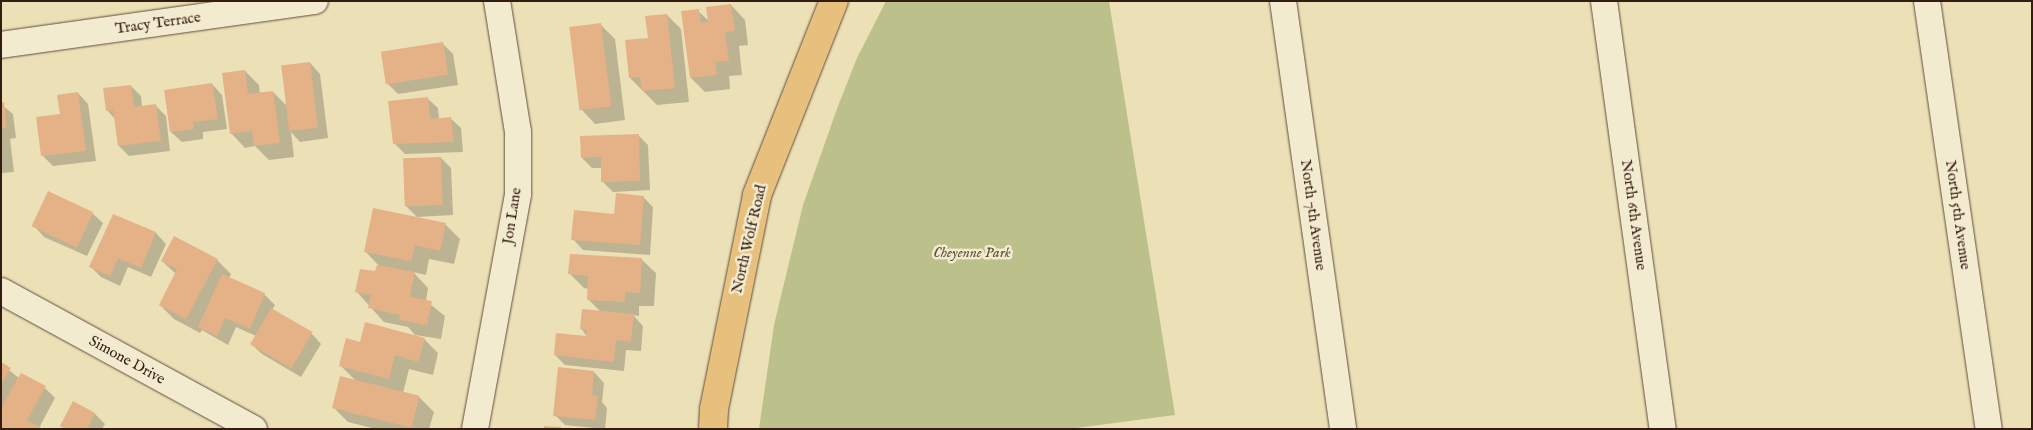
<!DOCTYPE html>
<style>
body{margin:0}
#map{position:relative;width:2033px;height:430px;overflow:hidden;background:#ece0b7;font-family:"IM FELL English",serif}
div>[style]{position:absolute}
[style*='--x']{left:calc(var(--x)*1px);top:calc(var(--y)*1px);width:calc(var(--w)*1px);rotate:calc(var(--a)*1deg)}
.green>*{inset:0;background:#bcc18c}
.shadow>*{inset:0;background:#0003}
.building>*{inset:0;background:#e5b287;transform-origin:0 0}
.roads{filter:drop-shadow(0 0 1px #614d3a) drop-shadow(0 0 1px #614d3a)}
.minor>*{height:26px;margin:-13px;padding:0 13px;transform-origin:13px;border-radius:13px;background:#f3ebd0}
.major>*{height:28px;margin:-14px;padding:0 14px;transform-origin:14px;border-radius:14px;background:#e6c07c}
span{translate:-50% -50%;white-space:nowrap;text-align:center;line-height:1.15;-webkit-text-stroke:5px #f3ebd0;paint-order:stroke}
.street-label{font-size:15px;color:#331c11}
.park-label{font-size:15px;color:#5c4e36;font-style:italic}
.frame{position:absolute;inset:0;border:2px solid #331c11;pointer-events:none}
</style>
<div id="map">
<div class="green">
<div style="clip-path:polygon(886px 1px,1109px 1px,1175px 415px,1069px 429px,759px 429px,774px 325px,803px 205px,838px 106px,857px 58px)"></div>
</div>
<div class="shadow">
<div style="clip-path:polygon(731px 5px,745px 20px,748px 45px,739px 46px,742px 75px,729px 76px,730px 89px,705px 92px,691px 78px,698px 11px,709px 21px)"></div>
<div style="clip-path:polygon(667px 15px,681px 29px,689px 102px,657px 105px,630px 78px,627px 41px,649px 39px)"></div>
<div style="clip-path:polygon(601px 25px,615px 39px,625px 120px,595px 124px,581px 109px)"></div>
<div style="clip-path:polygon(443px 44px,453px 54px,458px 85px,398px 94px,388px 84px)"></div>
<div style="clip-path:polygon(310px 63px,320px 74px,328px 138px,300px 142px,291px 132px,294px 157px,269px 160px,255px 146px,245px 148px,231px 133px,245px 71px,259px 85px,260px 94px,273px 92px,287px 106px)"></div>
<div style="clip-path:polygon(212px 84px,222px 95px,227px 129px,203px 132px,203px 139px,182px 142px,171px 132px)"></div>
<div style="clip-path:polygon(131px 86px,141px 96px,142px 107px,156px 106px,166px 116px,170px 151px,129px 156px,119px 146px,115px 119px,107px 110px)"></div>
<div style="clip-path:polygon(78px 93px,88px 104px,96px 161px,53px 166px,43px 156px)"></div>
<div style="clip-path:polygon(427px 98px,438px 108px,439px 119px,450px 118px,461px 128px,463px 152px,405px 154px,394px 143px)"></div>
<div style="clip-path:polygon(1px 104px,13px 114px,16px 138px,10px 139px,14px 172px,1px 173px)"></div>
<div style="clip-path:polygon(638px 135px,648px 145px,650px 190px,613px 192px,603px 182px,602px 168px,592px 168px,582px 158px)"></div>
<div style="clip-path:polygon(441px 158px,451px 168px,453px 215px,417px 217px,406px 206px)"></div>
<div style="clip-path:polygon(643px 197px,653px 207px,650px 255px,583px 250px,573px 239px)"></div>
<div style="clip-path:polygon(92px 213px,103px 223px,87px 256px,44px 237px,34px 226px)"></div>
<div style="clip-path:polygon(113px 215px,156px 233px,166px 244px,151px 277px,128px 267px,120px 286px,101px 277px,91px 267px)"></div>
<div style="clip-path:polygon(445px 224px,460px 239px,454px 264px,429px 259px,426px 275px,413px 272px,428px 288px,426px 301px,445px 316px,441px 339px,415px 335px,408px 327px,384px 322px,357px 292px,381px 268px,365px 251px)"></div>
<div style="clip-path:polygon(641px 259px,656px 273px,654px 306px,639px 306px,639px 316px,633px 315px,643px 326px,641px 351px,626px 350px,624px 371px,565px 365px,555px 355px,587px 337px,581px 328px,601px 312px,588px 299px,589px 289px,584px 288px,570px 274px)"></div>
<div style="clip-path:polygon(217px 260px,231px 274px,229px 278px,265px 295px,275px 305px,272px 310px,311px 333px,321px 344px,301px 377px,262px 354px,251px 344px,256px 336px,236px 327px,228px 345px,202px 330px,200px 333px,174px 319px,160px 305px,176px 274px,162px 261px)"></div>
<div style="clip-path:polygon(424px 339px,438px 353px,433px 375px,409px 369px,403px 393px,419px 397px,434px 412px,429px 429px,376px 429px,348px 422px,333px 407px,357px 382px,341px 366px,361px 344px)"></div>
<div style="clip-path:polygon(1px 364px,19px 378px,45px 388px,55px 398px,39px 428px,1px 429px)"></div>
<div style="clip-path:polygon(594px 372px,604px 383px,602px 402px,607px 408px,605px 429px,565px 425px,555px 415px)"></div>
<div style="clip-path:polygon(74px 403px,95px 414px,105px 424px,102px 429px,65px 429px)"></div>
</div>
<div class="building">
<div style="clip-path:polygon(731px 4px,735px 31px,725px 32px,729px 61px,715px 62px,717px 75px,690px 78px,681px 11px,699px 9px,701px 23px,708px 22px,706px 7px)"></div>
<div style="clip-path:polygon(667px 14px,675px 88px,642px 91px,640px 77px,629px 78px,625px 40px,648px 38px,645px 16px)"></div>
<div style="left:601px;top:23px;width:84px;height:32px;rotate:83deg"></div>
<div style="left:443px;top:42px;width:33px;height:63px;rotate:81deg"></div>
<div style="left:310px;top:62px;width:66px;height:29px;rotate:83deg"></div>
<div style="clip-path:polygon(245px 70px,248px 94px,273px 91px,280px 143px,254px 146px,252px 131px,230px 134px,222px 73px)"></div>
<div style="clip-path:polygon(212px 83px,218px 119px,193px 122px,194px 129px,170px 132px,164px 90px)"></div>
<div style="clip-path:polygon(131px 85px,134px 107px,156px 104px,161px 141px,118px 146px,113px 110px,106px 111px,103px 88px)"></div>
<div style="clip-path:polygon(78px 92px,86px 151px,41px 156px,36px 117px,60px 114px,57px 95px)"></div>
<div style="clip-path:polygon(428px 97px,430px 119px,451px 117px,454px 142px,393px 144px,388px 101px)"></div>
<div style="clip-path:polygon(4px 102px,7px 128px,1px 128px,1px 103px)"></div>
<div style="clip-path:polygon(639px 134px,640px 181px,601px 182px,601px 157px,581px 158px,580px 136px)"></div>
<div style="left:441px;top:157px;width:48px;height:38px;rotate:88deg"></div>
<div style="left:48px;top:191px;width:50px;height:39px;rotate:25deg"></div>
<div style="clip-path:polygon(616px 193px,644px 196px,640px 245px,571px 240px,574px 210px,614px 214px)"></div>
<div style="clip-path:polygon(373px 208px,446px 223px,440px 251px,415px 245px,411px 261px,364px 252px)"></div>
<div style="clip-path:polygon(113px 214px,156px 232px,141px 268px,118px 258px,110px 276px,89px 267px)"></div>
<div style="clip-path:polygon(174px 236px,218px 259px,186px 319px,159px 305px,177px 269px,161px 261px)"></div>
<div style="clip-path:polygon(570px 254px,642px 258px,640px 293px,625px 292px,625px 302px,587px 300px,588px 276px,568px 274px)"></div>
<div style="clip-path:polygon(377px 265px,415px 272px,410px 297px,432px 301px,427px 325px,399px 320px,400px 315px,368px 308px,371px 295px,355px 292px,360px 269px,375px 271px)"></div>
<div style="clip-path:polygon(222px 274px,265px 293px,250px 329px,225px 318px,217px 336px,198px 327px)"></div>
<div style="left:271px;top:308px;width:48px;height:42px;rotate:30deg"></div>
<div style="clip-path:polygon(582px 309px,634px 314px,631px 342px,616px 340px,614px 362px,554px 355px,556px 333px,586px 336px,587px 330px,580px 329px)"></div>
<div style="clip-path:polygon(365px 322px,425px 338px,418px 362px,395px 355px,389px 379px,339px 366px,346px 338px,360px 342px)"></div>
<div style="clip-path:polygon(1px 362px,11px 368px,1px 384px)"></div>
<div style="clip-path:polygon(558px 367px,594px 371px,592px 395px,598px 396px,595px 420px,553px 416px)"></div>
<div style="clip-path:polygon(21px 373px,46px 386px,27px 420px,43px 429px,1px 429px,1px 408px)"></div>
<div style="left:340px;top:376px;width:82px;height:33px;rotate:14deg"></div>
<div style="clip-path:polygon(73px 401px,95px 413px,87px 429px,64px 429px,60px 426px)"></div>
<div style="clip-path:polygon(544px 426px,561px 427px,561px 429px,544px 429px)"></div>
</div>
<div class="roads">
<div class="minor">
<div style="--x:1283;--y:1;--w:432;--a:82"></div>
<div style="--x:1604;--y:1;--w:432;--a:82.2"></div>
<div style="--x:1927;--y:1;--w:432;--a:81.8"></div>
<div style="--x:1;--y:45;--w:317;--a:-8"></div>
<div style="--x:1;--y:291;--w:288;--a:28.6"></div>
<div style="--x:475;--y:429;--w:239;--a:-79.6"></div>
<div style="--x:518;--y:194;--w:62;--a:-90"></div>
<div style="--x:518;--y:132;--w:133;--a:-99.1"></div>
</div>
<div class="major">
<div style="--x:713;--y:429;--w:20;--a:-87"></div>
<div style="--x:714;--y:409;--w:218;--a:-78.6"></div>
<div style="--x:757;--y:195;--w:209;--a:-68.4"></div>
</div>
</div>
<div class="street-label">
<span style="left:158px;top:23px;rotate:-8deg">Tracy Terrace</span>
<span style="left:1313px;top:215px;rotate:82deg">North 7th Avenue</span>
<span style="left:1634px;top:215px;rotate:82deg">North 6th Avenue</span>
<span style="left:1958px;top:215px;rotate:82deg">North 5th Avenue</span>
<span style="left:512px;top:216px;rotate:-81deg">Jon Lane</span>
<span style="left:749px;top:239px;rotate:-77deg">North Wolf Road</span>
<span style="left:127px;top:360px;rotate:29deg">Simone Drive</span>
</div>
<div class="park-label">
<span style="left:972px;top:253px">Cheyenne Park</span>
</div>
<div class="frame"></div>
</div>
